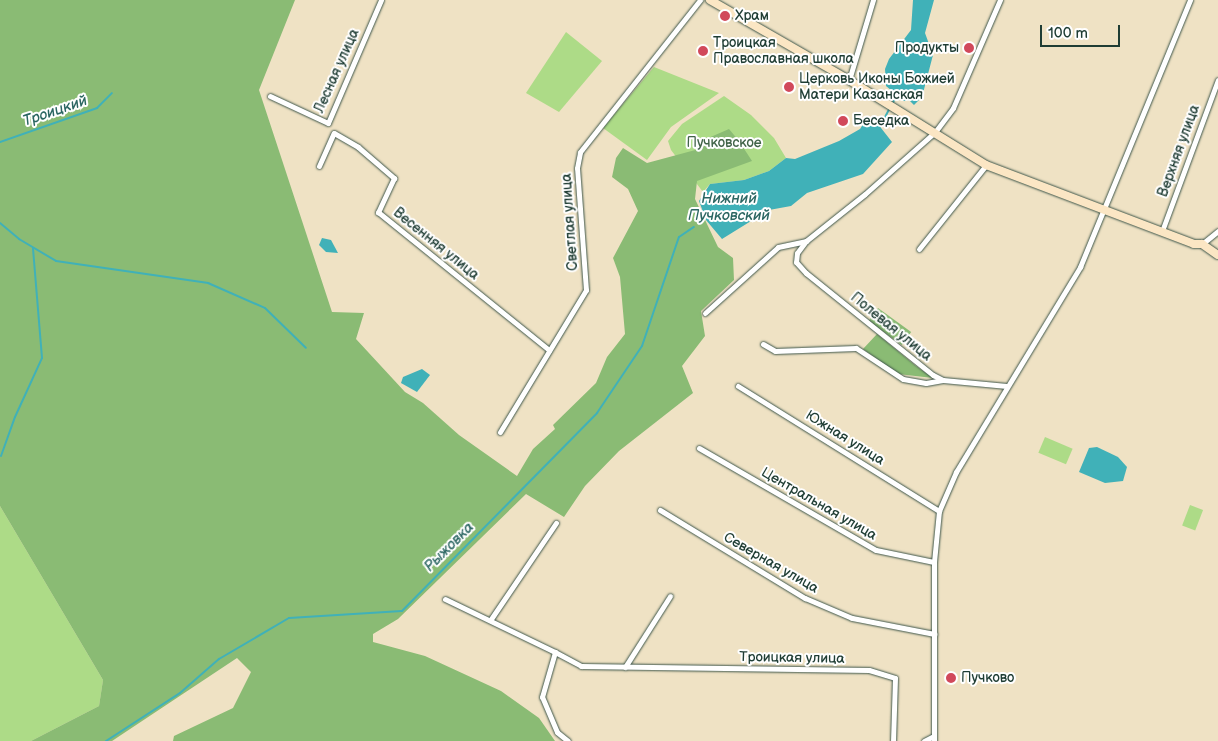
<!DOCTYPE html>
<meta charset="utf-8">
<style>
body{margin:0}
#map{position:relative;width:1218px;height:741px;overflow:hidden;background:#efe2c4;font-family:"Balsamiq Sans",sans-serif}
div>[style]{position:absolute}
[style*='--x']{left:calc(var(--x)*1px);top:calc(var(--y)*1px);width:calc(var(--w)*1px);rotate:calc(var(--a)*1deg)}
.green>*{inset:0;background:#addb87;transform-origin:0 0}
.forest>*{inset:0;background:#8abb74;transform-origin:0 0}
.water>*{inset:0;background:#40b1b8}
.stream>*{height:2px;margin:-1px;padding:0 1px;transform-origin:1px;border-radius:1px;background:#40b1b8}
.roads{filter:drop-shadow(0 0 1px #3e564a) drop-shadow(0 0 1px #3e564a)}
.street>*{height:5px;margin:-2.5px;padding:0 2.5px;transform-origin:2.5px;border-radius:2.5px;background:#fff}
.secondary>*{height:8px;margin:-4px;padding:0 4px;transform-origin:4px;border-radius:4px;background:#fbe6c4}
.dots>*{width:14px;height:14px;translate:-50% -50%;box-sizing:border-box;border:2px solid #fff;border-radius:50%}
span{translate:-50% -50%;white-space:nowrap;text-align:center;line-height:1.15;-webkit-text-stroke:4px #fff;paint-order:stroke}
.poi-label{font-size:14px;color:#1f3d34}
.left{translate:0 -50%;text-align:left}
.right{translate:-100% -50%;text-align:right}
.street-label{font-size:14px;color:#1f3d34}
.park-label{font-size:14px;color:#426449}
.water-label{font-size:15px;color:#2b6662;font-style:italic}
.scale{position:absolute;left:1040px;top:25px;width:80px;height:22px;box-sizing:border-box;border:2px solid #1f3d34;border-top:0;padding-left:6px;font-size:15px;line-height:18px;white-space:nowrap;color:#1f3d34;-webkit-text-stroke:4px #fff;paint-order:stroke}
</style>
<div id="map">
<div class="green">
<div style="clip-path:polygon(566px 32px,602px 61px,559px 112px,526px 93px)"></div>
<div style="clip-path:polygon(654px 67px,719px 93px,671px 127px,647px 160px,603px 128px)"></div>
<div style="clip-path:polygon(724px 96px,751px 115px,774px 138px,786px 158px,769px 171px,744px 180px,710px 184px,703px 192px,671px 150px,668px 141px,682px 124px)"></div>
<div style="left:1045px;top:437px;width:30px;height:17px;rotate:23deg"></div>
<div style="left:1190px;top:505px;width:14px;height:22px;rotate:21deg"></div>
<div style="clip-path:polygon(0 506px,103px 680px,99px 706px,31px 741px,0 741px)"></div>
</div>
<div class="forest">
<div style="clip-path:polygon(0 0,295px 0,259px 90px,332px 312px,364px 313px,356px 339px,405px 392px,423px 403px,459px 435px,517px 476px,533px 449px,555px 429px,553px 425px,596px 383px,607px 357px,625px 334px,620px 277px,613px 258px,638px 211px,628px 189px,612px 177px,616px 158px,623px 148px,647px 163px,699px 149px,706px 139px,729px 129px,739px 141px,752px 161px,697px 181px,695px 199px,718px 247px,733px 258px,734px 280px,701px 311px,705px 336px,682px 366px,693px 393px,619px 451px,585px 486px,564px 517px,526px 494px,398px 619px,373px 634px,373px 642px,425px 656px,501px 691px,539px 718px,555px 741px,173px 741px,174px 736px,233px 708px,251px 672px,237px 658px,112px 741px,31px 741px,99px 706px,103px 680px,0 506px)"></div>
<div style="left:878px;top:308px;width:41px;height:16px;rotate:36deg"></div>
<div style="clip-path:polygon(877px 334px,916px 366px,933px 378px,898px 374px,863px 349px)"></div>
</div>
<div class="water">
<div style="clip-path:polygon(913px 0,934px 0,925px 33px,933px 55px,922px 97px,914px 105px,909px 100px,904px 101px,886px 86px,885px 69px,889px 59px,911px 30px)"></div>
<div style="clip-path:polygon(867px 118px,874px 119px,892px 142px,863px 174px,807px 193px,791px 206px,769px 210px,722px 239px,706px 220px,699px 201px,710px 184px,744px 180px,769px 171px,786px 158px,795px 159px,839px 141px,860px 129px)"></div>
<div style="clip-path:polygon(322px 238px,331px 240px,338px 253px,326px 252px,319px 245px)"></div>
<div style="clip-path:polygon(422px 369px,430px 375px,417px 392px,401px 383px,403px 377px)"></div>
<div style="clip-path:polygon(1097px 447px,1118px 457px,1127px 467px,1123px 481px,1105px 483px,1079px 472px,1089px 448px)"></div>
</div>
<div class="stream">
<div style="--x:892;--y:105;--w:15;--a:-67"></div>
<div style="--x:880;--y:127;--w:20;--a:-63"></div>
<div style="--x:0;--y:142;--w:103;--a:-19.3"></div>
<div style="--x:97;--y:108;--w:21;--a:-45"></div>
<div style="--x:0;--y:223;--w:25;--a:40"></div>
<div style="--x:19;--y:239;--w:43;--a:30.7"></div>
<div style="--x:56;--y:261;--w:154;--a:8.2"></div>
<div style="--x:208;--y:283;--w:62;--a:23.7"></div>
<div style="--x:265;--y:308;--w:57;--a:44.3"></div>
<div style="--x:1;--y:456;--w:41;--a:-70.3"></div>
<div style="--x:15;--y:417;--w:65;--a:-65.4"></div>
<div style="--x:42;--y:358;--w:110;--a:-94.7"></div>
<div style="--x:106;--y:741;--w:88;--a:-33"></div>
<div style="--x:180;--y:693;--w:52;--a:-41.1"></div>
<div style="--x:219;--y:659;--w:81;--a:-30.4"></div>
<div style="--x:289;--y:618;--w:113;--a:-3.5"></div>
<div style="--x:402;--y:611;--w:278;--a:-45.4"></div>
<div style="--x:597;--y:413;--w:81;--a:-56.1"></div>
<div style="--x:642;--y:346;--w:115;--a:-71.3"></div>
<div style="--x:679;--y:237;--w:18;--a:-34"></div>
</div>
<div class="roads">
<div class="street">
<div style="--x:849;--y:80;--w:84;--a:-73.3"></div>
<div style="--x:270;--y:96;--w:64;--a:25"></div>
<div style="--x:328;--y:123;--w:134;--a:-66.7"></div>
<div style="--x:319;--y:166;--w:36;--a:-66"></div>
<div style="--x:334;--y:133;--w:28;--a:30"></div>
<div style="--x:358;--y:147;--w:48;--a:40.7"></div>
<div style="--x:394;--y:178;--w:38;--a:115"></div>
<div style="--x:378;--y:212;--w:220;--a:38.9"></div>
<div style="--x:1162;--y:231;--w:161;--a:-69.7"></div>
<div style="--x:806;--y:241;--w:15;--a:127"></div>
<div style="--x:797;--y:253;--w:9;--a:96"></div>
<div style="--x:796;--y:262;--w:15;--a:48"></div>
<div style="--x:806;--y:273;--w:163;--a:38.8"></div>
<div style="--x:933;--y:375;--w:11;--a:27"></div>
<div style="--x:943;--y:380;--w:64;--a:5.4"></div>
<div style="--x:1202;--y:244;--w:21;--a:-39"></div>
<div style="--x:919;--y:249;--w:107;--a:-51.4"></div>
<div style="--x:705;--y:313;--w:98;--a:-42.1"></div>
<div style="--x:778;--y:247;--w:29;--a:-12"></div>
<div style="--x:806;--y:241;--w:75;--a:-38.5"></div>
<div style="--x:865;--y:194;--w:94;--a:-41.5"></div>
<div style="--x:935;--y:132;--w:30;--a:-53"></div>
<div style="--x:953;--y:108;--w:118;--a:-66.5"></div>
<div style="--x:763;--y:344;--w:14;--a:30"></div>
<div style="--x:775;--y:351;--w:81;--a:-2.1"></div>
<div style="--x:856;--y:348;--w:56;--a:33.4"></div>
<div style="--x:903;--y:379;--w:23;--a:10"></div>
<div style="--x:926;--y:383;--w:17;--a:-10"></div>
<div style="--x:738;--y:386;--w:237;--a:31.9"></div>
<div style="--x:500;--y:432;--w:166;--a:-58.8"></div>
<div style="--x:586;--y:290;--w:122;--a:-94.2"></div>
<div style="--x:577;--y:168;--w:16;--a:-79"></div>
<div style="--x:580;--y:152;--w:194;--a:-51.7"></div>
<div style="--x:699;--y:448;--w:204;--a:30"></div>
<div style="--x:876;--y:550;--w:59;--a:11.7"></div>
<div style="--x:660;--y:510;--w:170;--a:31.3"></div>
<div style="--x:805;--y:598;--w:51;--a:23.1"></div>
<div style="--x:852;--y:618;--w:84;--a:11"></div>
<div style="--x:445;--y:599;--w:122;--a:25.7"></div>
<div style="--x:491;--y:619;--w:116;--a:-55.9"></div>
<div style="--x:625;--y:667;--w:84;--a:-57.6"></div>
<div style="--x:568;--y:741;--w:14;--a:-141"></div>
<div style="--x:557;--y:732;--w:38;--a:-113"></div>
<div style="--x:542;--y:697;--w:47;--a:-73.9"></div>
<div style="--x:555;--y:652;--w:30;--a:28"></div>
<div style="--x:581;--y:666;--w:288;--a:0.8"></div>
<div style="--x:869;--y:670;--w:27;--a:17"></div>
<div style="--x:895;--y:678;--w:63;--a:91.8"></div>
<div style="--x:924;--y:741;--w:11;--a:-27"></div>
<div style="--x:934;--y:741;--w:179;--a:-90"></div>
<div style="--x:934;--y:562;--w:51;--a:-84.4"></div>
<div style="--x:939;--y:511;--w:43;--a:-66.4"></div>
<div style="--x:956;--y:472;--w:240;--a:-58.8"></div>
<div style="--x:1080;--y:267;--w:289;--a:-67.6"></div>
</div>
<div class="secondary">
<div style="--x:710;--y:0;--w:160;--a:29.9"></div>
<div style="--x:849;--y:80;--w:161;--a:31.8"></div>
<div style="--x:986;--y:165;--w:222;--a:20.8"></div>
<div style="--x:1194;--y:244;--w:8;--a:0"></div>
<div style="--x:1202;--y:244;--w:19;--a:35"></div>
</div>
</div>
<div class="dots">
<div style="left:725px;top:16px;background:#d1495b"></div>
<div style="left:969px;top:48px;background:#d1495b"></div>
<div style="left:703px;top:51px;background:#d1495b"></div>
<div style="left:789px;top:87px;background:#d1495b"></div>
<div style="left:843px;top:121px;background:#d1495b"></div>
<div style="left:951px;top:678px;background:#d1495b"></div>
</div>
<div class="poi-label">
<span class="left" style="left:735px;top:16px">Храм</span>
<span class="left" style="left:713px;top:51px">Троицкая<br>Православная школа</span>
<span class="right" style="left:959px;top:48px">Продукты</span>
<span class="left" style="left:799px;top:87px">Церковь Иконы Божией<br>Матери Казанская</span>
<span class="left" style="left:853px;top:121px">Беседка</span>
<span class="left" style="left:961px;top:678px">Пучково</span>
</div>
<div class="street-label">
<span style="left:337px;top:71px;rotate:-66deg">Лесная улица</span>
<span style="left:1179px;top:151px;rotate:-70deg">Верхняя улица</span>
<span style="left:570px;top:222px;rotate:-94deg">Светлая улица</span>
<span style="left:436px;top:244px;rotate:39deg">Весенняя улица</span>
<span style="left:891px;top:327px;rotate:39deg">Полевая улица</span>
<span style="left:845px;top:438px;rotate:32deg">Южная улица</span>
<span style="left:819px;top:504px;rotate:30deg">Центральная улица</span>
<span style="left:771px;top:563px;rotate:30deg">Северная улица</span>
<span style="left:792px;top:658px;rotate:1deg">Троицкая улица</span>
</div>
<div class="park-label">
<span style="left:724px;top:143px">Пучковское</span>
</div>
<div class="water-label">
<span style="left:55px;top:111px;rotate:-19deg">Троицкий</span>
<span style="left:729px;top:207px">Нижний<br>Пучковский</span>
<span style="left:449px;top:547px;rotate:-45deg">Рыжовка</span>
</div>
<div class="scale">100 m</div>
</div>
